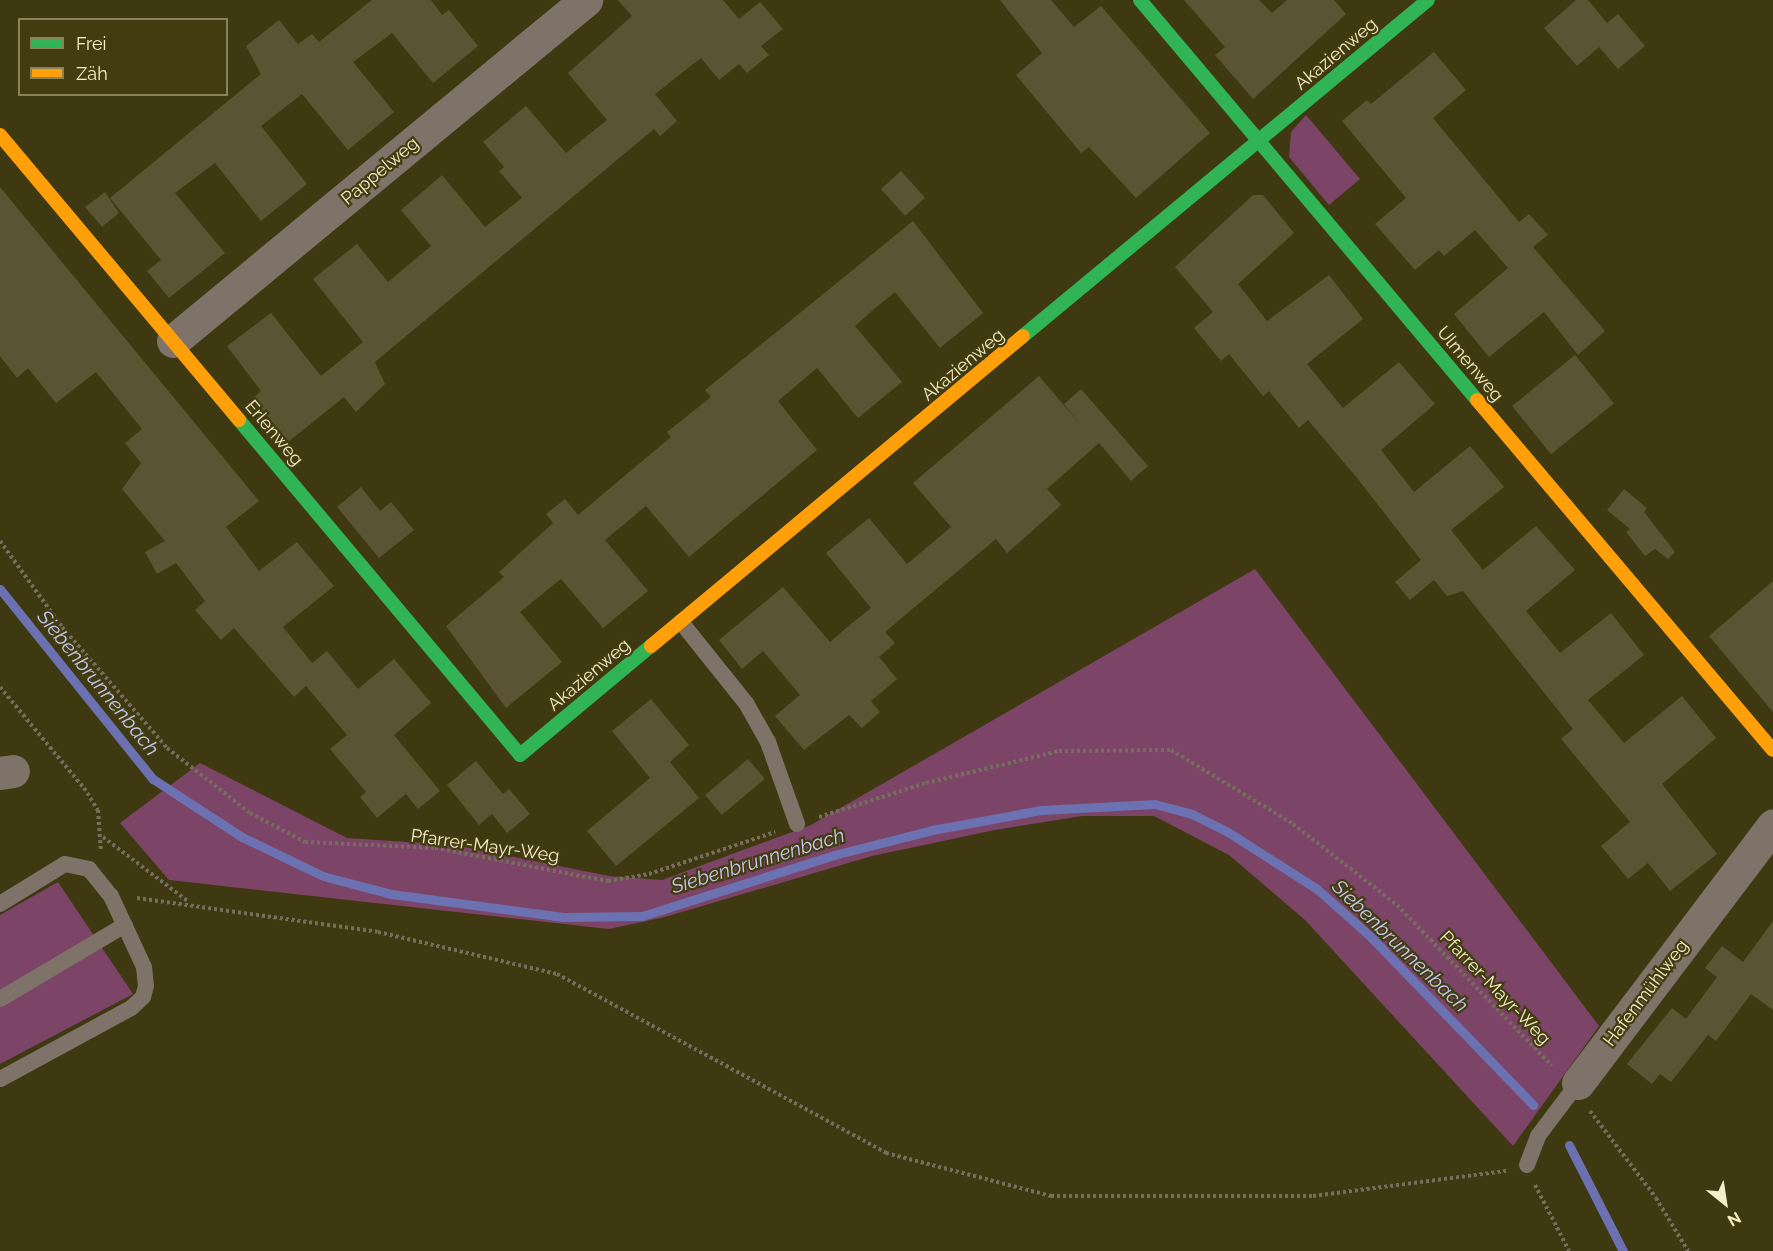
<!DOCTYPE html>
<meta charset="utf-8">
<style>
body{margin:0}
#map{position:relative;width:1773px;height:1251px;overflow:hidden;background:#3f3912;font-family:Raleway,sans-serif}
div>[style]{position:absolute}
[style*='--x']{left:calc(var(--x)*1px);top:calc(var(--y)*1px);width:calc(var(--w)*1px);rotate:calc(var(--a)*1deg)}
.green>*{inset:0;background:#7c4466}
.stream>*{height:9px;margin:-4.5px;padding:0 4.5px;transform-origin:4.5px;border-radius:4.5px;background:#6c71b1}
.building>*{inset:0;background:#5a5433;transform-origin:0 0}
.path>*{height:4px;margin-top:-2px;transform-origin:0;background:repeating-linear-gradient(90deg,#766e5c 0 3px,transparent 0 6px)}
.lane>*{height:16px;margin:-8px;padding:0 8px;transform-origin:8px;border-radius:8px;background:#7f7269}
.street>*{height:33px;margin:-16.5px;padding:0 16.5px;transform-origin:16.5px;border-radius:16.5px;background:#7f7269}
.fast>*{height:14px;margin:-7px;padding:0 7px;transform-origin:7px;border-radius:7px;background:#30b455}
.slow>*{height:14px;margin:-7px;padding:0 7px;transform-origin:7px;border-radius:7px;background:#ff9f0a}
span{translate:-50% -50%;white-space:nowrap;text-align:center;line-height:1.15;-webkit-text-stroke:4.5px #433c11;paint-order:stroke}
.street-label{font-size:18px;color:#f5eec8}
.water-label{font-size:20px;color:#c3c9f2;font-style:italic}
.legend{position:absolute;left:18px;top:18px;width:210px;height:78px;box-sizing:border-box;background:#433c11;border:2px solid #8a835a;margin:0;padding:8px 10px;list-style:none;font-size:18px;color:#f5eec8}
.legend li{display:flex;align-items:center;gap:12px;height:30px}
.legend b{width:30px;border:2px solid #8a835a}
.north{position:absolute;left:1695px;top:1173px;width:60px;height:60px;-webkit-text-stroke:4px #433c11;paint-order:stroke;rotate:150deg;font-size:16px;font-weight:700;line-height:24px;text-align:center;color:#f5eec8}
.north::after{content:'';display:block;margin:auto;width:21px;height:27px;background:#f5eec8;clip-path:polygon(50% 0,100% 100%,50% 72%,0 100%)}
</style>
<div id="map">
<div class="green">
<div style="clip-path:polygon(1306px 115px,1360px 179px,1329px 205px,1289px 157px,1291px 132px)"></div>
<div style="clip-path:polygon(1255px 569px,1599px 1026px,1513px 1146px,1305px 920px,1229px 855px,1154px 816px,1082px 816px,995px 830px,872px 856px,665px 917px,609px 929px,169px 880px,120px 823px,200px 763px,347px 838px,454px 845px,609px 876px,662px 880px,811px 825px)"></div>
<div style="clip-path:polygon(58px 882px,133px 994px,0 1064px,0 915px)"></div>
</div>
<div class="stream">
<div style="--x:0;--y:589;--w:244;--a:51.2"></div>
<div style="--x:153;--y:779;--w:106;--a:33.1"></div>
<div style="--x:242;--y:837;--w:90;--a:25.7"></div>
<div style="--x:323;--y:876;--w:70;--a:14.8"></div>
<div style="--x:391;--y:894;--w:174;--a:7.6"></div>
<div style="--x:563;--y:917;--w:79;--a:-0.7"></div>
<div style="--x:642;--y:916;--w:201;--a:-17.6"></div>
<div style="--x:834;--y:855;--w:101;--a:-14.3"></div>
<div style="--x:932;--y:830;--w:111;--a:-10.4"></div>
<div style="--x:1041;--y:810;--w:114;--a:-3"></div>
<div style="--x:1155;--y:804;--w:38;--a:15"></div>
<div style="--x:1192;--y:814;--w:40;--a:26.6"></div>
<div style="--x:1228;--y:832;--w:106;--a:32.6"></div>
<div style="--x:1317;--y:889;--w:71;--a:41.6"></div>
<div style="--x:1370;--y:936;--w:235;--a:46"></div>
<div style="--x:1569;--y:1145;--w:119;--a:63"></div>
</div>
<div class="building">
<div style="clip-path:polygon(372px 0,431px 0,442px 15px,449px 10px,478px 46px,433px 83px,392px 33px,353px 62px,394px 112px,348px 150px,302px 94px,261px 126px,307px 184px,261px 221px,215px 163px,175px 193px,225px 253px,169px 298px,147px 271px,161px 260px,110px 198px,261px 74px,246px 46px,279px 20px,298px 44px,312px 34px,319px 42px)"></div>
<div style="clip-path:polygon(618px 0,723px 0,739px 19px,760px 2px,783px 29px,761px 46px,769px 55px,747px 73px,739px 64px,719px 80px,701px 58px,655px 94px,677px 121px,660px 136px,654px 129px,375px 362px,385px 384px,356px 412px,344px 397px,288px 442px,253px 398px,261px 391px,227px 346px,271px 313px,321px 376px,363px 342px,313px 279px,357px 244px,388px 282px,431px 246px,401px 210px,442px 175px,485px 227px,522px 198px,499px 171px,504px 167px,483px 142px,526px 106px,566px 153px,607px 120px,568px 73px,632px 16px)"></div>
<div style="clip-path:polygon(1000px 0,1051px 0,1074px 27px,1101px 6px,1210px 133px,1136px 198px,1089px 147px,1081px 153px,1016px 75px,1042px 53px)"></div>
<div style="clip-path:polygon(1184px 0,1259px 0,1272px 13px,1287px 0,1334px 0,1346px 14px,1253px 99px,1215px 55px,1225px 47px)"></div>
<div style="clip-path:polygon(1576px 0,1588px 0,1607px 23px,1618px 14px,1645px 46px,1618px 69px,1599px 47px,1577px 66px,1544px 28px)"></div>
<div style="clip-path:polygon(1434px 52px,1466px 90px,1433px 118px,1519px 222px,1529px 214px,1548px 235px,1533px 247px,1605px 331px,1578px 355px,1544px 312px,1489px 357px,1454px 314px,1508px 268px,1475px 230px,1444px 256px,1439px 250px,1415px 270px,1375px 224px,1406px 198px,1342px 121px,1367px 100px,1371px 104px)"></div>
<div style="left:901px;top:171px;width:36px;height:27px;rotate:48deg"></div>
<div style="clip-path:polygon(0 187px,259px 501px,226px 527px,259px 571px,297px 542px,334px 586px,283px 627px,312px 663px,327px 651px,358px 689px,394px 659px,431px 703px,394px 735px,440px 791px,418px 809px,406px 794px,377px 818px,360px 797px,366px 792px,330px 749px,347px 735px,306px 686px,294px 697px,234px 628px,221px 640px,195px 610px,205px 601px,176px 563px,157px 574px,145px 552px,165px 541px,122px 489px,141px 463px,125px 443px,142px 429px,96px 372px,56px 403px,28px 368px,17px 378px,0 356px)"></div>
<div style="clip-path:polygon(105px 192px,119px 213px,102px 227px,85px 207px)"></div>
<div style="clip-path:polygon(1253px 195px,1263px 195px,1294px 233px,1238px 284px,1267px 321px,1329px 275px,1363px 319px,1307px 364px,1343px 408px,1399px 362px,1435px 404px,1381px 450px,1414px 492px,1470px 446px,1504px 487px,1451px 530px,1483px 570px,1536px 526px,1575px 570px,1526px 611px,1560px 653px,1611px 613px,1644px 655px,1588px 700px,1624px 743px,1682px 696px,1716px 738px,1662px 784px,1717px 854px,1670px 891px,1648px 863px,1628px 879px,1601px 846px,1630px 822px,1561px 739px,1573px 729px,1463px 591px,1447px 596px,1434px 580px,1410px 600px,1395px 582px,1421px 560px,1357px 478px,1308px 420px,1299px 428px,1269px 391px,1263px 396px,1229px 354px,1221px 361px,1194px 328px,1213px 312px,1175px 267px)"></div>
<div style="clip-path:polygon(913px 221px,983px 313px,940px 348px,895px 292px,873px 310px,855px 326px,902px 382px,858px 418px,817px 368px,778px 401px,817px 450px,689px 557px,646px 506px,605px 540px,648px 591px,603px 628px,561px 579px,520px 612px,562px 662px,506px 708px,446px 626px,504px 577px,499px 572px,553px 523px,546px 514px,565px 499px,578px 515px,671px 437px,667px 432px,711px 397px,705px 390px)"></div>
<div style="left:1575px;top:355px;width:62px;height:81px;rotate:51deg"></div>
<div style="clip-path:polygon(1039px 376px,1079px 423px,1064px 404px,1081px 389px,1148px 466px,1131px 481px,1099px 443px,1047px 489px,1061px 505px,1031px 532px,1007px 553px,996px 539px,885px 632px,895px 643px,879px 657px,897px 679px,871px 701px,880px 712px,862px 728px,849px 715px,804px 750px,775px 716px,800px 695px,763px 651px,742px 669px,719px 640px,783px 587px,830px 642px,851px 624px,871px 608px,826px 553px,869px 518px,907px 564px,951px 527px,913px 483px)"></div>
<div style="clip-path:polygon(361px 487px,380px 511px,391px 502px,414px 530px,379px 558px,337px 507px)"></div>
<div style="clip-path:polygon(1624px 489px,1647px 508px,1644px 512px,1675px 552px,1668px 559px,1655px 549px,1645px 556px,1626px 532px,1630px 529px,1607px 510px)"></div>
<div style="clip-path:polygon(1773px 581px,1773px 712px,1709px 636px)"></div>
<div style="clip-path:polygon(651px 699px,689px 745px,670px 762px,699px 798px,616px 866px,587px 831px,650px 778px,612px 731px)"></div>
<div style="left:748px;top:759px;width:26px;height:56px;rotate:50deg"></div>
<div style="clip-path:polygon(476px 761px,503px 794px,509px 789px,530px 814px,507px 833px,492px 814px,479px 825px,447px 785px)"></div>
<div style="clip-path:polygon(1773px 921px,1773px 1010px,1751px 994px,1716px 1041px,1708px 1035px,1671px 1082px,1660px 1074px,1652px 1084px,1627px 1064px,1672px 1008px,1686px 1019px,1717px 977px,1705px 968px,1722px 946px,1743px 962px)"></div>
</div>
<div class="path">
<div style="--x:0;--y:541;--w:106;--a:54.2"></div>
<div style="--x:62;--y:627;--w:160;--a:49"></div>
<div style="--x:167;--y:748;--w:105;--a:38.1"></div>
<div style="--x:250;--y:813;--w:62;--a:27.8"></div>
<div style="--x:305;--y:842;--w:130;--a:2.6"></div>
<div style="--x:435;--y:848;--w:176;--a:10.8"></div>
<div style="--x:608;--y:881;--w:42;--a:-9.7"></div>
<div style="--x:649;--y:874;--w:133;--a:-18.4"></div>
<div style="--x:0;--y:687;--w:131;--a:50.3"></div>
<div style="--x:84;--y:788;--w:26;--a:58"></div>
<div style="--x:98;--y:810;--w:39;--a:86"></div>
<div style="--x:819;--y:817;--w:112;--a:-17.6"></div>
<div style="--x:926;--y:783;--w:137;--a:-13.5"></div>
<div style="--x:1059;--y:751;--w:112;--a:-0.5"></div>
<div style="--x:1171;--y:750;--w:143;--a:31.2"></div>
<div style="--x:1293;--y:824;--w:132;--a:37.9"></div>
<div style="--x:1397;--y:905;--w:223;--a:46.1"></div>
<div style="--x:103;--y:837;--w:108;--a:37.1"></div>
<div style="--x:137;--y:898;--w:243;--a:8"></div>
<div style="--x:378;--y:932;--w:184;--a:13.2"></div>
<div style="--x:557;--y:974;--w:375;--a:28.5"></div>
<div style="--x:886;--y:1153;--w:171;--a:14.6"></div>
<div style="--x:1051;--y:1196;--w:262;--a:0"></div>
<div style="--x:1313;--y:1196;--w:195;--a:-7.4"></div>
<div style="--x:1590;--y:1111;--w:109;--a:52.8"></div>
<div style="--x:1656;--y:1198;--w:62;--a:58.9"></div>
<div style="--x:1535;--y:1185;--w:74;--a:62.7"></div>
</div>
<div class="lane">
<div style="--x:681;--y:622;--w:104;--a:51.3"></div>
<div style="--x:746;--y:703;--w:45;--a:60.6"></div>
<div style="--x:768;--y:742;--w:87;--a:70.5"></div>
<div style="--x:0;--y:904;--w:76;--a:-31.6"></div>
<div style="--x:65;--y:864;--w:25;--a:12"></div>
<div style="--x:89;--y:869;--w:35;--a:51"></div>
<div style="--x:111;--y:896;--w:78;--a:65.1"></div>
<div style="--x:144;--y:967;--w:19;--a:84"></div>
<div style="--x:146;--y:986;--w:11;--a:105"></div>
<div style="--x:143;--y:997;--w:16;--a:137"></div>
<div style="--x:131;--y:1008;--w:149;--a:151.5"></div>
<div style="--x:0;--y:999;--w:145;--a:-30.6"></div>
<div style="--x:1527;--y:1165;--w:31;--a:-69"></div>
<div style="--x:1538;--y:1136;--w:66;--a:-53"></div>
</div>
<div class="street">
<div style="--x:173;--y:341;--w:536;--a:-39.55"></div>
<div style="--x:0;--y:773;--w:13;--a:-9"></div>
<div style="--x:1578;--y:1083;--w:323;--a:-52.9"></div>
</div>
<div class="fast">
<div style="--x:1140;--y:0;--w:523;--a:49.89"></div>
<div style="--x:1023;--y:336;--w:526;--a:-39.68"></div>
<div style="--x:239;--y:420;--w:437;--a:50"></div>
<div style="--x:520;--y:755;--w:170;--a:-39.8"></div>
</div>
<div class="slow">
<div style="--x:0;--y:135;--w:372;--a:50"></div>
<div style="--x:1477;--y:400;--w:458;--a:49.8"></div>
<div style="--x:651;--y:646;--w:484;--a:-39.8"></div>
</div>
<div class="street-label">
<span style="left:1336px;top:54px;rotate:-40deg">Akazienweg</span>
<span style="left:380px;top:171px;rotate:-40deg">Pappelweg</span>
<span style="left:1470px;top:364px;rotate:50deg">Ulmenweg</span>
<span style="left:963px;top:365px;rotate:-40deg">Akazienweg</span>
<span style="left:274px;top:433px;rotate:50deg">Erlenweg</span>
<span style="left:589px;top:675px;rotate:-40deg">Akazienweg</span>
<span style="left:485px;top:846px;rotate:8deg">Pfarrer-Mayr-Weg</span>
<span style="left:1495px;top:988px;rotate:46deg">Pfarrer-Mayr-Weg</span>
<span style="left:1646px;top:993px;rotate:-53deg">Hafenmühlweg</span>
</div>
<div class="water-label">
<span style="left:98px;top:683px;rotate:51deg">Siebenbrunnenbach</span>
<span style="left:758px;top:861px;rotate:-17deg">Siebenbrunnenbach</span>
<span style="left:1400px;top:946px;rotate:44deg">Siebenbrunnenbach</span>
</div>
<ul class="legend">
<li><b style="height:8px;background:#30b455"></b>Frei</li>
<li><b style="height:8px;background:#ff9f0a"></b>Zäh</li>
</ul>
<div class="north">N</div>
</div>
